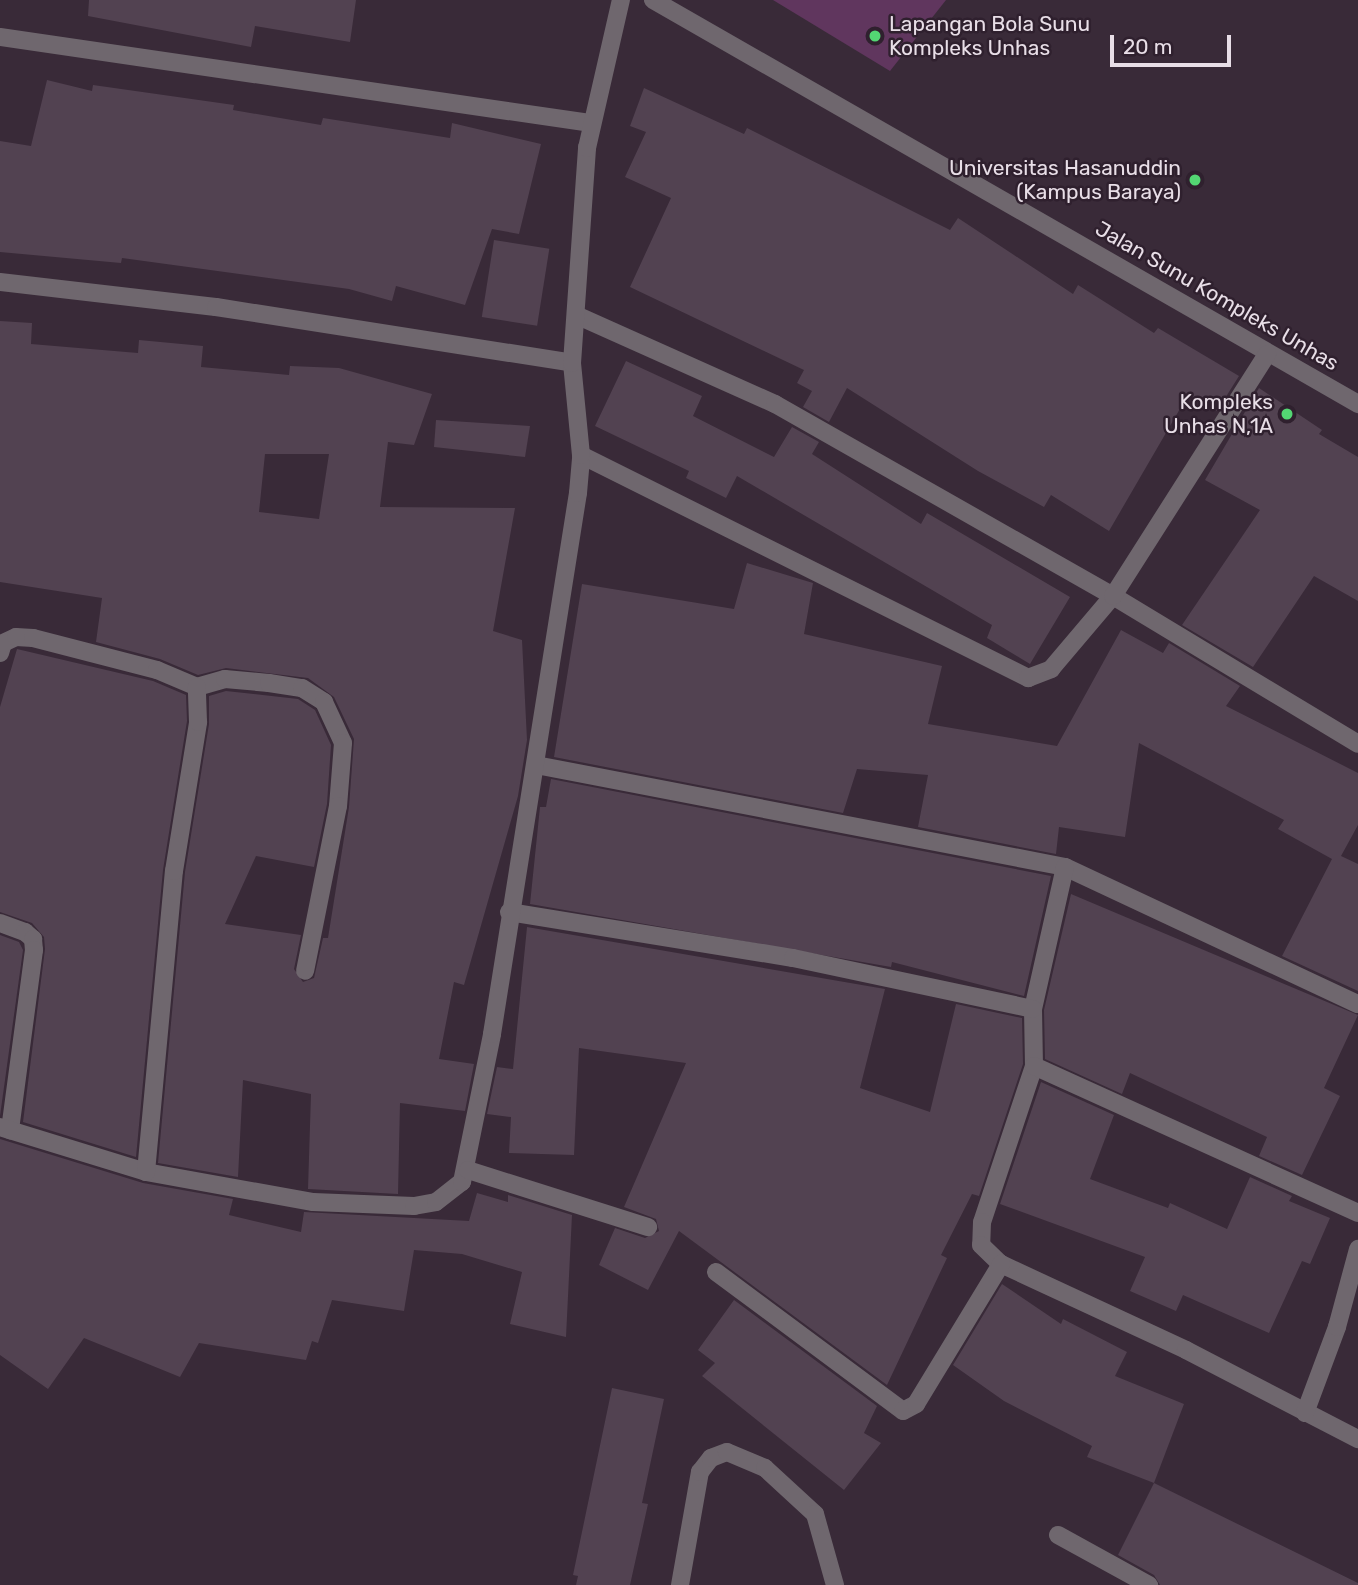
<!DOCTYPE html>
<style>
body{margin:0}
#map{position:relative;width:1358px;height:1585px;overflow:hidden;background:#392a38;font-family:Rubik,sans-serif}
div>[style]{position:absolute}
[style*='--x']{left:calc(var(--x)*1px);top:calc(var(--y)*1px);width:calc(var(--w)*1px);rotate:calc(var(--a)*1deg)}
.green>*{inset:0;background:#60365e}
.building>*{inset:0;background:#524251;transform-origin:0 0}
.minor>*{height:18px;margin:-9px;padding:0 9px;transform-origin:9px;border-radius:9px;background:#6f676e}
.dots>*{width:19px;height:19px;translate:-50% -50%;box-sizing:border-box;border:4px solid #2f202e;border-radius:50%}
span{translate:-50% -50%;white-space:nowrap;text-align:center;line-height:1.15;-webkit-text-stroke:5px #2f202e;paint-order:stroke}
.poi-label{font-size:21px;color:#e8dee7}
.left{translate:0 -50%;text-align:left}
.right{translate:-100% -50%;text-align:right}
.street-label{font-size:21px;color:#e8dee7}
.scale{position:absolute;left:1110px;top:35px;width:121px;height:32px;box-sizing:border-box;border:4px solid #e8dee7;border-top:0;padding-left:9px;font-size:21px;line-height:24px;white-space:nowrap;color:#e8dee7;-webkit-text-stroke:5px #2f202e;paint-order:stroke}
</style>
<div id="map">
<div class="green">
<div style="clip-path:polygon(773px 0,946px 0,890px 71px)"></div>
</div>
<div class="building">
<div style="clip-path:polygon(89px 0,356px 0,350px 42px,255px 26px,251px 47px,88px 16px)"></div>
<div style="clip-path:polygon(47px 80px,92px 91px,93px 85px,234px 105px,233px 110px,321px 125px,323px 118px,450px 138px,452px 123px,541px 144px,519px 234px,492px 229px,465px 305px,396px 286px,392px 301px,349px 289px,122px 258px,121px 263px,0 252px,0 141px,31px 146px)"></div>
<div style="clip-path:polygon(644px 88px,744px 134px,747px 128px,950px 230px,958px 218px,1073px 294px,1078px 285px,1154px 333px,1158px 328px,1239px 376px,1217px 411px,1188px 395px,1109px 531px,1051px 495px,1044px 507px,978px 471px,847px 388px,829px 422px,803px 407px,812px 391px,797px 383px,804px 370px,630px 287px,671px 198px,625px 177px,646px 132px,630px 126px)"></div>
<div style="left:494px;top:240px;width:56px;height:78px;rotate:9deg"></div>
<div style="clip-path:polygon(evenodd,0 321px,32px 323px,31px 344px,138px 353px,139px 340px,203px 346px,201px 367px,289px 375px,290px 366px,339px 368px,432px 394px,414px 445px,388px 442px,380px 507px,515px 508px,493px 631px,522px 640px,527px 740px,518px 796px,464px 985px,454px 982px,439px 1059px,474px 1064px,465px 1111px,400px 1103px,398px 1194px,308px 1189px,311px 1094px,243px 1080px,238px 1177px,158px 1163px,185px 872px,209px 724px,209px 696px,226px 691px,298px 699px,315px 710px,331px 745px,327px 804px,314px 867px,256px 856px,225px 924px,301px 935px,294px 969px,303px 982px,314px 978px,323px 938px,328px 938px,349px 807px,354px 739px,334px 697px,308px 678px,226px 668px,198px 675px,160px 659px,96px 642px,102px 598px,0 582px,0 321px,265px 454px,329px 454px,319px 519px,259px 512px,265px 454px)"></div>
<div style="clip-path:polygon(626px 361px,702px 396px,693px 416px,774px 457px,792px 427px,819px 442px,812px 454px,921px 524px,927px 513px,1070px 597px,1030px 664px,987px 638px,992px 625px,737px 476px,726px 498px,686px 478px,689px 471px,595px 426px)"></div>
<div style="clip-path:polygon(1259px 388px,1322px 430px,1319px 434px,1358px 457px,1358px 601px,1314px 576px,1253px 667px,1182px 625px,1260px 510px,1205px 480px)"></div>
<div style="clip-path:polygon(436px 420px,530px 426px,525px 457px,434px 447px)"></div>
<div style="clip-path:polygon(747px 563px,813px 583px,804px 634px,942px 666px,928px 724px,1057px 746px,1121px 630px,1163px 653px,1169px 643px,1240px 686px,1226px 706px,1358px 773px,1358px 825px,1341px 856px,1358px 864px,1358px 991px,1282px 956px,1332px 859px,1278px 829px,1284px 820px,1139px 743px,1125px 837px,1059px 827px,1056px 854px,918px 827px,928px 775px,857px 769px,843px 813px,554px 757px,582px 584px,734px 609px)"></div>
<div style="clip-path:polygon(17px 649px,153px 681px,186px 695px,187px 721px,163px 870px,136px 1157px,23px 1122px,45px 949px,44px 937px,32px 923px,0 912px,0 707px)"></div>
<div style="clip-path:polygon(551px 779px,1051px 876px,1024px 996px,892px 962px,891px 967px,530px 904px,540px 807px,546px 807px)"></div>
<div style="clip-path:polygon(1071px 894px,1358px 1015px,1324px 1088px,1340px 1096px,1302px 1175px,1259px 1156px,1267px 1137px,1130px 1073px,1122px 1094px,1045px 1059px,1044px 1010px)"></div>
<div style="clip-path:polygon(527px 927px,885px 989px,860px 1088px,930px 1112px,956px 1004px,1022px 1018px,1023px 1064px,979px 1196px,972px 1194px,941px 1255px,947px 1258px,887px 1385px,679px 1231px,648px 1290px,599px 1265px,615px 1228px,645px 1238px,659px 1231px,656px 1219px,624px 1207px,686px 1063px,579px 1048px,574px 1155px,509px 1153px,511px 1117px,487px 1114px,497px 1067px,513px 1069px)"></div>
<div style="clip-path:polygon(0 935px,19px 942px,23px 950px,0 1116px)"></div>
<div style="clip-path:polygon(1041px 1082px,1114px 1115px,1090px 1179px,1168px 1208px,1170px 1203px,1227px 1229px,1250px 1177px,1292px 1196px,1289px 1201px,1330px 1218px,1310px 1264px,1302px 1261px,1269px 1333px,1183px 1295px,1176px 1311px,1130px 1291px,1145px 1257px,1000px 1204px)"></div>
<div style="clip-path:polygon(0 1139px,143px 1183px,233px 1199px,229px 1215px,301px 1232px,304px 1212px,469px 1221px,477px 1193px,508px 1202px,508px 1195px,572px 1215px,566px 1337px,510px 1324px,522px 1272px,462px 1254px,414px 1250px,404px 1311px,332px 1300px,318px 1343px,312px 1341px,306px 1360px,199px 1343px,180px 1377px,84px 1338px,48px 1389px,0 1355px)"></div>
<div style="clip-path:polygon(1002px 1284px,1061px 1324px,1063px 1319px,1127px 1352px,1115px 1376px,1184px 1404px,1154px 1483px,1087px 1457px,1092px 1446px,1004px 1401px,953px 1365px)"></div>
<div style="clip-path:polygon(734px 1300px,877px 1406px,864px 1433px,881px 1443px,844px 1490px,702px 1376px,715px 1363px,698px 1350px)"></div>
<div style="clip-path:polygon(612px 1388px,664px 1399px,642px 1503px,648px 1504px,630px 1585px,576px 1585px,578px 1576px,573px 1575px)"></div>
<div style="clip-path:polygon(1154px 1483px,1358px 1583px,1358px 1585px,1160px 1585px,1154px 1575px,1118px 1555px)"></div>
</div>
<div class="minor">
<div style="--x:653;--y:0;--w:813;--a:29.81"></div>
<div style="--x:0;--y:37;--w:596;--a:8.29"></div>
<div style="--x:0;--y:282;--w:217;--a:6.6"></div>
<div style="--x:216;--y:307;--w:360;--a:8.9"></div>
<div style="--x:576;--y:315;--w:218;--a:24.1"></div>
<div style="--x:775;--y:404;--w:389;--a:29.6"></div>
<div style="--x:1113;--y:596;--w:286;--a:31.1"></div>
<div style="--x:581;--y:455;--w:500;--a:26.5"></div>
<div style="--x:1028;--y:678;--w:25;--a:-21"></div>
<div style="--x:1051;--y:669;--w:96;--a:-49.7"></div>
<div style="--x:1113;--y:596;--w:287;--a:-57.5"></div>
<div style="--x:0;--y:653;--w:10;--a:-73"></div>
<div style="--x:3;--y:643;--w:14;--a:-25"></div>
<div style="--x:16;--y:637;--w:17;--a:3"></div>
<div style="--x:33;--y:638;--w:128;--a:14.5"></div>
<div style="--x:157;--y:670;--w:43;--a:23"></div>
<div style="--x:197;--y:687;--w:29;--a:-16"></div>
<div style="--x:225;--y:679;--w:44;--a:5.2"></div>
<div style="--x:269;--y:683;--w:33;--a:9"></div>
<div style="--x:302;--y:688;--w:26;--a:32"></div>
<div style="--x:324;--y:702;--w:45;--a:65.1"></div>
<div style="--x:343;--y:743;--w:63;--a:94.5"></div>
<div style="--x:338;--y:806;--w:168;--a:101.3"></div>
<div style="--x:536;--y:765;--w:539;--a:10.91"></div>
<div style="--x:1065;--y:867;--w:323;--a:25.1"></div>
<div style="--x:1065;--y:867;--w:146;--a:102.7"></div>
<div style="--x:1033;--y:1009;--w:57;--a:89"></div>
<div style="--x:1034;--y:1066;--w:164;--a:108.4"></div>
<div style="--x:982;--y:1222;--w:23;--a:92"></div>
<div style="--x:981;--y:1245;--w:28;--a:44"></div>
<div style="--x:1001;--y:1264;--w:204;--a:24.9"></div>
<div style="--x:1186;--y:1350;--w:194;--a:27.4"></div>
<div style="--x:509;--y:912;--w:288;--a:9.2"></div>
<div style="--x:793;--y:958;--w:245;--a:12"></div>
<div style="--x:0;--y:923;--w:27;--a:20"></div>
<div style="--x:25;--y:932;--w:11;--a:41"></div>
<div style="--x:33;--y:939;--w:11;--a:85"></div>
<div style="--x:34;--y:950;--w:182;--a:97.6"></div>
<div style="--x:1034;--y:1066;--w:356;--a:24.4"></div>
<div style="--x:0;--y:1127;--w:153;--a:17.1"></div>
<div style="--x:146;--y:1172;--w:170;--a:10.2"></div>
<div style="--x:313;--y:1202;--w:101;--a:2.3"></div>
<div style="--x:414;--y:1206;--w:22;--a:-10"></div>
<div style="--x:436;--y:1202;--w:33;--a:-38"></div>
<div style="--x:462;--y:1182;--w:151;--a:-78.5"></div>
<div style="--x:492;--y:1034;--w:548;--a:-80.97"></div>
<div style="--x:578;--y:493;--w:38;--a:-85"></div>
<div style="--x:581;--y:455;--w:92;--a:-95.6"></div>
<div style="--x:572;--y:363;--w:216;--a:-86"></div>
<div style="--x:587;--y:148;--w:152;--a:-77.1"></div>
<div style="--x:468;--y:1170;--w:189;--a:17.6"></div>
<div style="--x:146;--y:1172;--w:302;--a:-84.7"></div>
<div style="--x:174;--y:871;--w:151;--a:-80.8"></div>
<div style="--x:198;--y:722;--w:35;--a:-92"></div>
<div style="--x:716;--y:1272;--w:233;--a:36.6"></div>
<div style="--x:903;--y:1411;--w:15;--a:-28"></div>
<div style="--x:916;--y:1404;--w:164;--a:-58.7"></div>
<div style="--x:1305;--y:1413;--w:92;--a:-69.6"></div>
<div style="--x:1337;--y:1327;--w:81;--a:-74.9"></div>
<div style="--x:1058;--y:1535;--w:104;--a:28.8"></div>
<div style="--x:680;--y:1585;--w:115;--a:-80"></div>
<div style="--x:700;--y:1472;--w:18;--a:-52"></div>
<div style="--x:711;--y:1458;--w:17;--a:-21"></div>
<div style="--x:727;--y:1452;--w:41;--a:22.8"></div>
<div style="--x:765;--y:1468;--w:68;--a:42.6"></div>
<div style="--x:815;--y:1514;--w:74;--a:74.3"></div>
</div>
<div class="dots">
<div style="left:875px;top:36px;background:#53d673"></div>
<div style="left:1195px;top:180px;background:#53d673"></div>
<div style="left:1287px;top:414px;background:#53d673"></div>
</div>
<div class="poi-label">
<span class="left" style="left:889px;top:36px">Lapangan Bola Sunu<br>Kompleks Unhas</span>
<span class="right" style="left:1181px;top:180px">Universitas Hasanuddin<br>(Kampus Baraya)</span>
<span class="right" style="left:1273px;top:414px">Kompleks<br>Unhas N,1A</span>
</div>
<div class="street-label">
<span style="left:1217px;top:296px;rotate:30deg">Jalan Sunu Kompleks Unhas</span>
</div>
<div class="scale">20 m</div>
</div>
